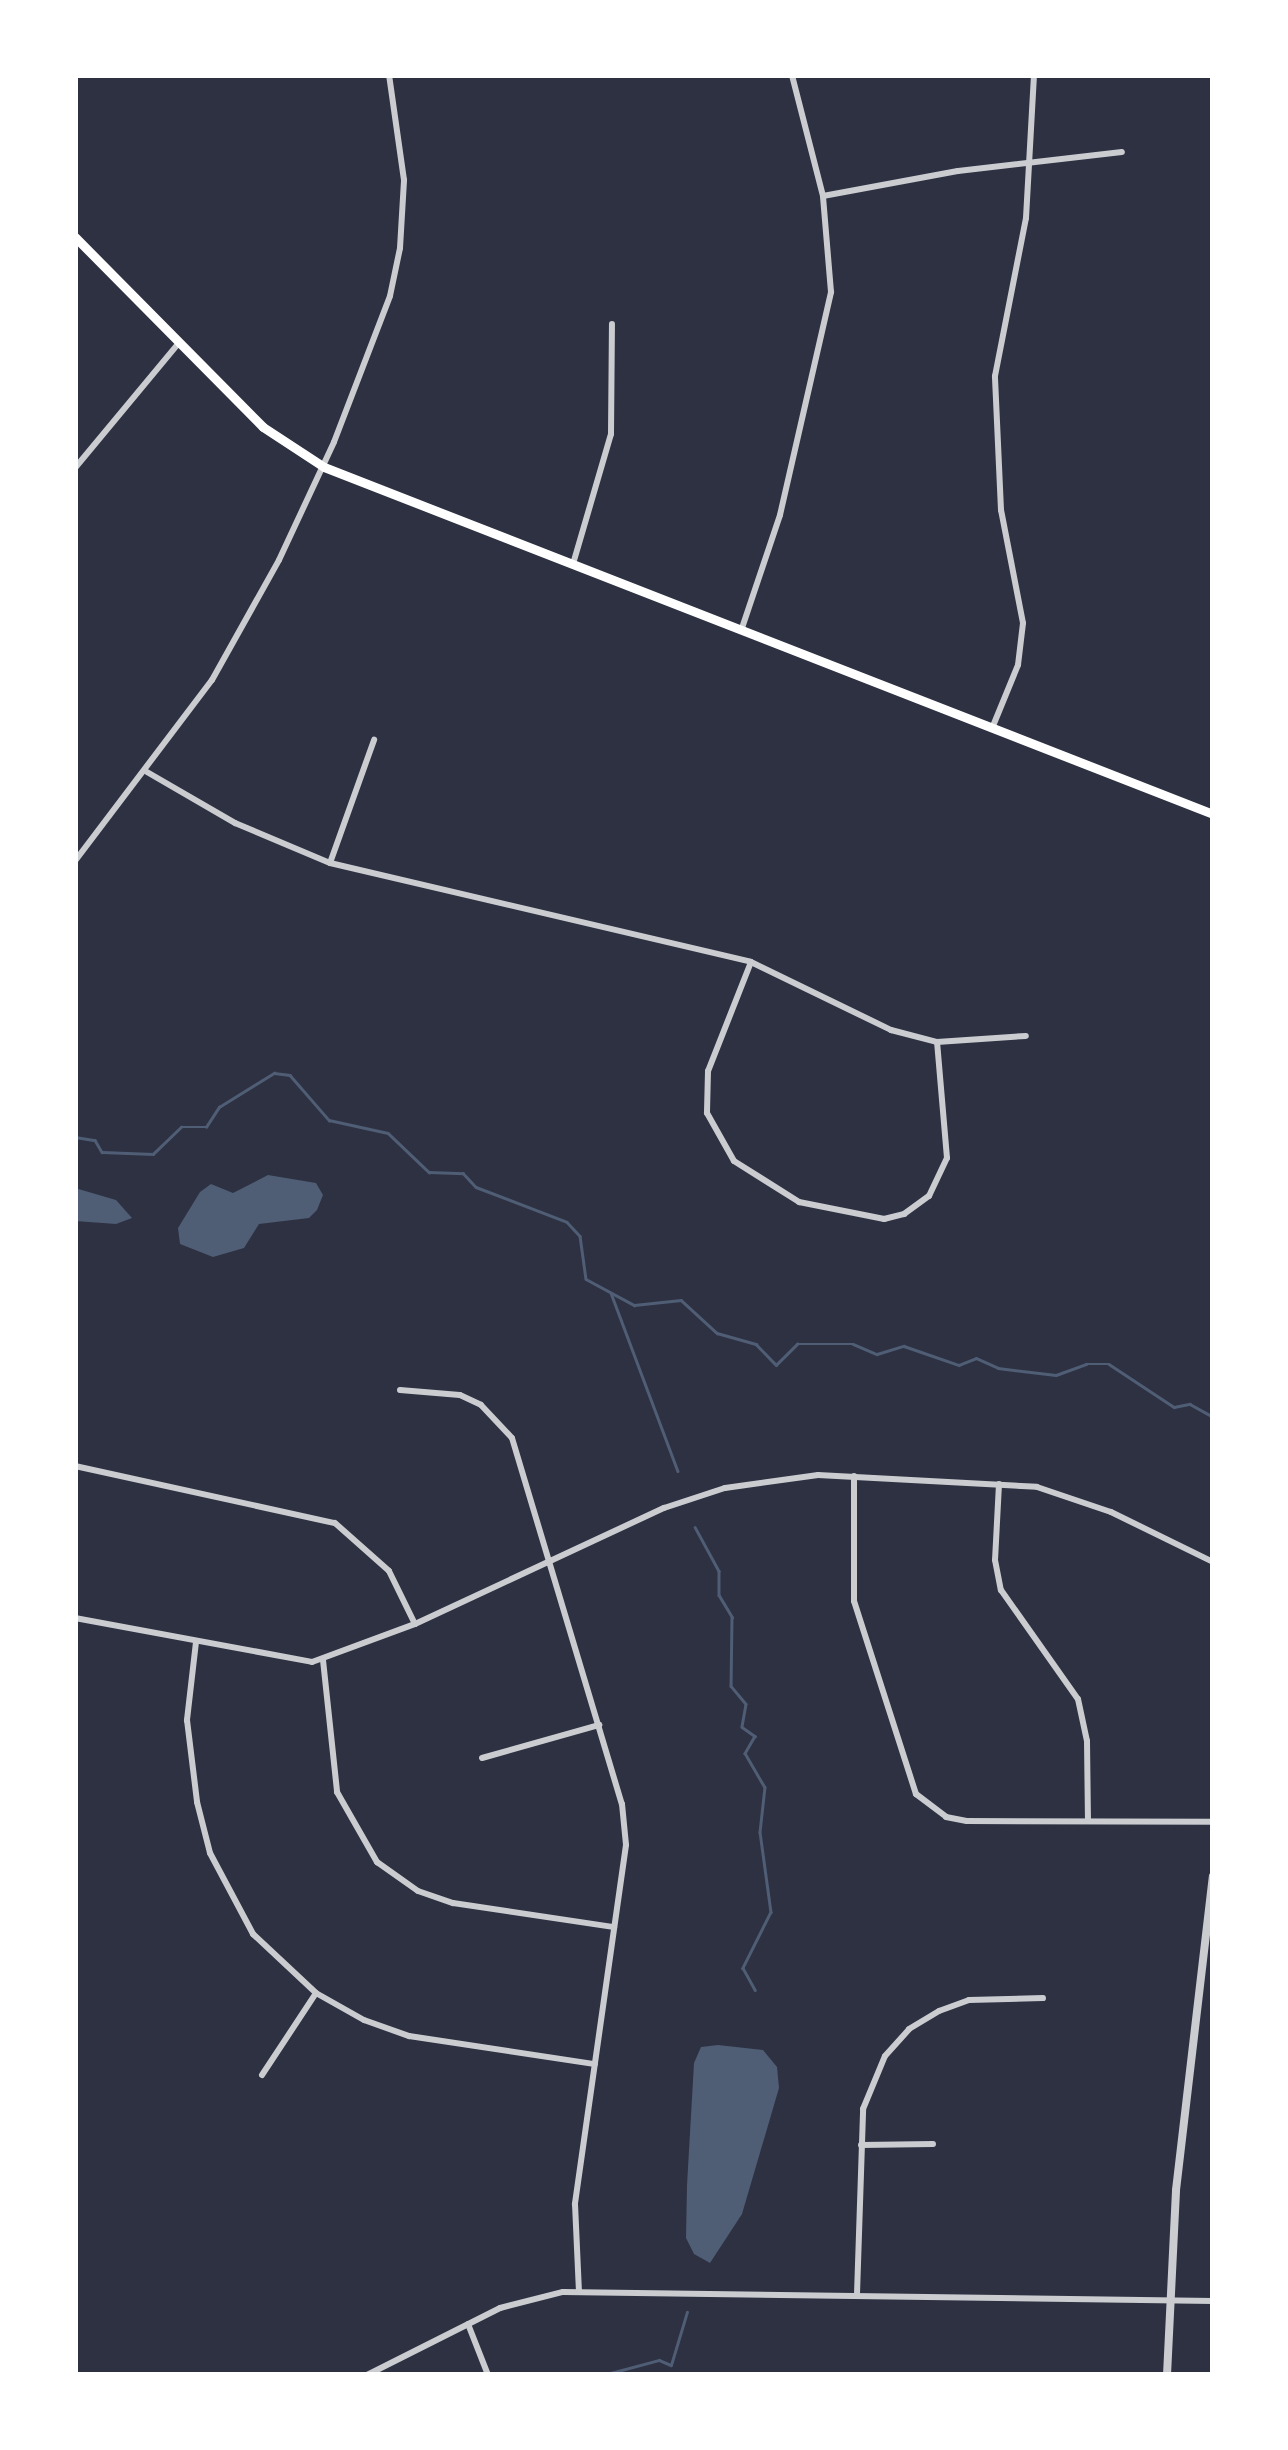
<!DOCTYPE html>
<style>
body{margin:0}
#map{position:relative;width:1288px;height:2450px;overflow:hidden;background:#2d3142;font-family:Commissioner,sans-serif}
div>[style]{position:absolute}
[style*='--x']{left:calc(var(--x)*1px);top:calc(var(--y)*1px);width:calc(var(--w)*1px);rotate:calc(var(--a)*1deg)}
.water>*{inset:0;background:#4f5d75}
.stream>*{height:2.5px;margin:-1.25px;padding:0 1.25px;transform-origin:1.25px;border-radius:1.25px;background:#4f5d75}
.minor>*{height:6px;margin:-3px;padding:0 3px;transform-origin:3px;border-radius:3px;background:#caccd0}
.tertiary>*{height:8px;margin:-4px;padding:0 4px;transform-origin:4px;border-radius:4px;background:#caccd0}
.secondary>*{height:9px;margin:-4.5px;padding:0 4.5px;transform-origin:4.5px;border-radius:4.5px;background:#fff}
span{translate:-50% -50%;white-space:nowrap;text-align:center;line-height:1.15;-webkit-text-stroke:10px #fff;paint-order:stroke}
.frame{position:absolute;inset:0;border:78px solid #fff;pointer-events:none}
</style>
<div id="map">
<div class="water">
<div style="clip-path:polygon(268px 1175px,316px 1183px,323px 1195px,317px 1210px,309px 1218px,259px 1224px,244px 1248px,213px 1257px,180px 1244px,178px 1228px,200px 1192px,211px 1184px,233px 1193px)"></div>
<div style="clip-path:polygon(75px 1188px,116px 1200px,132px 1218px,116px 1224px,75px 1221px)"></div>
<div style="clip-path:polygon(718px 2045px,763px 2050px,777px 2067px,779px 2088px,742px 2214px,710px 2263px,694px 2254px,686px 2238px,687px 2185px,694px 2063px,701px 2047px)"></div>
</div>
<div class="stream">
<div style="--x:75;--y:1137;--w:20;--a:9"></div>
<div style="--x:95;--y:1140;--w:14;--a:60"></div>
<div style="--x:102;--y:1152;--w:51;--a:2.2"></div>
<div style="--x:153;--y:1154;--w:39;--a:-44"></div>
<div style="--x:181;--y:1127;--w:25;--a:0"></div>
<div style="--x:206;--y:1127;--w:24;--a:-57"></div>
<div style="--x:219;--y:1107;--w:65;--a:-31.7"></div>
<div style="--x:274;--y:1073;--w:16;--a:7"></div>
<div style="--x:290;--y:1075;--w:60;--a:49.1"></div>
<div style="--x:329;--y:1120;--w:60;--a:12.4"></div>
<div style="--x:388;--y:1133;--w:57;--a:43.6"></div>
<div style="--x:429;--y:1172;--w:34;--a:2"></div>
<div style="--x:463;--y:1173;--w:19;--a:47"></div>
<div style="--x:476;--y:1187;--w:97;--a:21"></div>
<div style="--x:567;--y:1222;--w:19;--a:47"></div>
<div style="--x:580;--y:1236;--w:43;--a:82.1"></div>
<div style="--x:586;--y:1279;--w:55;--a:28.4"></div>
<div style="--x:634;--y:1305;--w:47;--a:-6.1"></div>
<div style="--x:681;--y:1300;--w:49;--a:42.5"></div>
<div style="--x:717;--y:1333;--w:41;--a:15.8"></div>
<div style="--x:756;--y:1344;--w:29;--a:46"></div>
<div style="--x:776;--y:1365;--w:30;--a:-45"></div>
<div style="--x:797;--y:1344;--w:56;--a:0"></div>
<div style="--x:853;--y:1344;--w:26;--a:23"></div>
<div style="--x:877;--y:1354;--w:28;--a:-17"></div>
<div style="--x:904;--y:1346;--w:58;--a:19.1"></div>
<div style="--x:959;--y:1365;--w:18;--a:-22"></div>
<div style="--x:976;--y:1358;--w:24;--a:24"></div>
<div style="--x:998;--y:1368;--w:58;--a:6.9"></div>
<div style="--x:1056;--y:1375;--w:32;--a:-20"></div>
<div style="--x:1086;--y:1364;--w:23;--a:0"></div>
<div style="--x:1109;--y:1364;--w:78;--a:33.5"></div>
<div style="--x:1174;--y:1407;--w:16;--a:-11"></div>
<div style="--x:1190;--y:1404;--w:26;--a:29"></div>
<div style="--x:611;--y:1293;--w:190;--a:69.4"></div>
<div style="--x:695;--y:1527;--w:50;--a:61.4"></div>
<div style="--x:719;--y:1571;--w:24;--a:90"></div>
<div style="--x:719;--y:1595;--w:26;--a:59"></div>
<div style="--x:732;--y:1617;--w:69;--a:90.8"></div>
<div style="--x:731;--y:1686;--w:23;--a:50"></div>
<div style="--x:746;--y:1704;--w:23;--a:100"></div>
<div style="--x:742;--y:1727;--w:16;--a:35"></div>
<div style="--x:755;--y:1736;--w:20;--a:120"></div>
<div style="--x:745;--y:1753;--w:39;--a:60"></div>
<div style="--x:765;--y:1787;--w:45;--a:96.3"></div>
<div style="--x:760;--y:1832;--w:81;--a:82.2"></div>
<div style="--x:771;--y:1912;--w:63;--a:116.6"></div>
<div style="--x:743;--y:1968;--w:25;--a:61"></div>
<div style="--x:603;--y:2375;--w:58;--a:-15"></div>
<div style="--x:659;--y:2360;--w:13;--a:23"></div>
<div style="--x:671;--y:2365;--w:55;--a:-73.2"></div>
</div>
<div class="minor">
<div style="--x:823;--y:196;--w:137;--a:-10.5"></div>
<div style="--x:958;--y:171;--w:165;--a:-6.6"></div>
<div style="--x:75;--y:468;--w:161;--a:-50.3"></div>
<div style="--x:573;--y:564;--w:135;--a:-73.7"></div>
<div style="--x:611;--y:434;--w:110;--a:-89.5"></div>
<div style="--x:742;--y:628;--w:119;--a:-71.4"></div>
<div style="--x:780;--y:515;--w:229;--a:-77.1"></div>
<div style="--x:831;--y:292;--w:96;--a:-94.8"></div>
<div style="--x:823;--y:196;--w:125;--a:-104.4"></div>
<div style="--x:993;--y:726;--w:66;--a:-67.7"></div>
<div style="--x:1018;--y:665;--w:42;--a:-83.2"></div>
<div style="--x:1023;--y:623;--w:115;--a:-101"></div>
<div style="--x:1001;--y:510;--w:134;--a:-92.6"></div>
<div style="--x:995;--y:376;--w:161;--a:-78.9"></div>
<div style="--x:1026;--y:218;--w:143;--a:-86.8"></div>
<div style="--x:147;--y:772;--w:102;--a:30.1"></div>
<div style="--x:235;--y:823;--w:103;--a:22.8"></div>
<div style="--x:330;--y:863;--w:432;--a:13.2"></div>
<div style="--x:751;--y:962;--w:156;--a:25.9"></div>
<div style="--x:891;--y:1030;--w:48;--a:14.6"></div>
<div style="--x:937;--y:1042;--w:89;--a:-3.9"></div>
<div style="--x:75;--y:861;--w:227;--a:-52.9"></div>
<div style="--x:212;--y:680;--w:137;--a:-60.8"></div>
<div style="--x:279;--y:560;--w:130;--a:-65"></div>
<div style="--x:334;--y:442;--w:156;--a:-69"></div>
<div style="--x:390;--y:296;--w:49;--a:-78.2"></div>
<div style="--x:400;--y:248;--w:68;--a:-86.6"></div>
<div style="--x:404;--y:180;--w:106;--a:-98.1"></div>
<div style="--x:330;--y:863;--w:131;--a:-70.3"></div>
<div style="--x:751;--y:962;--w:117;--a:111.5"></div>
<div style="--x:708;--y:1071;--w:42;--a:91.4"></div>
<div style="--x:707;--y:1113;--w:55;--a:60.6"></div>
<div style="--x:734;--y:1161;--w:77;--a:32.2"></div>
<div style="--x:799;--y:1202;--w:87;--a:11.3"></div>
<div style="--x:884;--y:1219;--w:21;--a:-14"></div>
<div style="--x:904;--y:1214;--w:31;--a:-36"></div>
<div style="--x:929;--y:1196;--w:42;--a:-64.7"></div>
<div style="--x:947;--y:1158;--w:116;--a:-94.9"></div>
<div style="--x:400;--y:1390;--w:60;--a:4.8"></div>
<div style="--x:460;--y:1395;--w:23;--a:25"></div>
<div style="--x:481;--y:1405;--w:45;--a:46.8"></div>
<div style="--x:512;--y:1438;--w:382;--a:73.3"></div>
<div style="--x:622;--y:1804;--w:41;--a:84.4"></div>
<div style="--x:626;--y:1845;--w:363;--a:98.1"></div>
<div style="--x:575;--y:2204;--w:88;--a:87.4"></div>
<div style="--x:75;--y:1466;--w:266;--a:12.4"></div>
<div style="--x:335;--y:1523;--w:72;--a:41.6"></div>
<div style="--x:389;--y:1571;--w:59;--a:63.9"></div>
<div style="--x:854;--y:1476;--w:125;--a:90"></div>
<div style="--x:854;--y:1601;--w:203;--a:72.2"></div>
<div style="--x:916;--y:1794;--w:38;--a:37"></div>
<div style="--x:946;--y:1817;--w:21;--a:11"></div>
<div style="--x:967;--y:1821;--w:246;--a:0.2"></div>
<div style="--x:999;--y:1484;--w:76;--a:93"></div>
<div style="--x:995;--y:1560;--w:31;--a:79"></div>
<div style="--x:1001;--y:1590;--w:133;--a:54.8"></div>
<div style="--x:1078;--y:1699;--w:43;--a:77.9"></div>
<div style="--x:1087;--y:1741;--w:79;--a:89.3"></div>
<div style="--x:75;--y:1618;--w:241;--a:10.5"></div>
<div style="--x:312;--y:1662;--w:110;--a:-20.3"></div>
<div style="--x:415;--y:1624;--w:275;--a:-25"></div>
<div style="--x:664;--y:1508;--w:64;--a:-18.2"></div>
<div style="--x:725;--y:1488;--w:94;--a:-8"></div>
<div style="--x:818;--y:1475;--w:219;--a:3.1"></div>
<div style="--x:1037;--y:1487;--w:78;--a:18.7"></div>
<div style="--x:1111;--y:1512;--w:114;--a:26.1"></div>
<div style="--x:196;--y:1642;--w:79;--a:96.6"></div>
<div style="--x:187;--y:1720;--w:83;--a:83"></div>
<div style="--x:197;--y:1802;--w:53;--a:75.7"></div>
<div style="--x:210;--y:1853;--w:92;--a:62"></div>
<div style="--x:253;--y:1934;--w:86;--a:43.1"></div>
<div style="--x:316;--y:1993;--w:55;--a:29.4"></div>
<div style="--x:364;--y:2020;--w:48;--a:19.6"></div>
<div style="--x:409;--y:2036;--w:188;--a:8.6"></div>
<div style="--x:323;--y:1660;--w:133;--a:83.9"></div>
<div style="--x:337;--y:1792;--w:81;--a:60.3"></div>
<div style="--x:377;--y:1862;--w:50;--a:35.3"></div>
<div style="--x:418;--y:1891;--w:37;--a:19"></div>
<div style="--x:453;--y:1903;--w:163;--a:8.5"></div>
<div style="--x:482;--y:1758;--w:122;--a:-15.8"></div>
<div style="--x:262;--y:2075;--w:98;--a:-56.6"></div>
<div style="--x:861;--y:2145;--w:72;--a:-0.8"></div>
<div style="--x:857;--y:2294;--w:185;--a:-88.1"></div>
<div style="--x:863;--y:2109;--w:57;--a:-67.5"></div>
<div style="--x:885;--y:2056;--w:36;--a:-48"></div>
<div style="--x:909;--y:2029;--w:35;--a:-31"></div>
<div style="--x:939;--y:2011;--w:32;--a:-20"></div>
<div style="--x:969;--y:2000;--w:74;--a:-1.5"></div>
<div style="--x:468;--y:2324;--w:55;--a:68.6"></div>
<div style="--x:367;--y:2375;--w:149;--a:-26.7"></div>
<div style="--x:500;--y:2308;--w:65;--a:-14.3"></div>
<div style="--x:563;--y:2292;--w:650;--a:0.79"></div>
</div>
<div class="tertiary">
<div style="--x:1167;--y:2375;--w:185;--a:-87.2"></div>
<div style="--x:1176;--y:2190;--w:316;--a:-83.3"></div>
</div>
<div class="secondary">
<div style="--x:75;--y:237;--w:267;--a:45.3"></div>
<div style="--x:263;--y:427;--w:73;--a:33.3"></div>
<div style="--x:324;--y:467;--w:954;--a:21.32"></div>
</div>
<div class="frame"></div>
</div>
